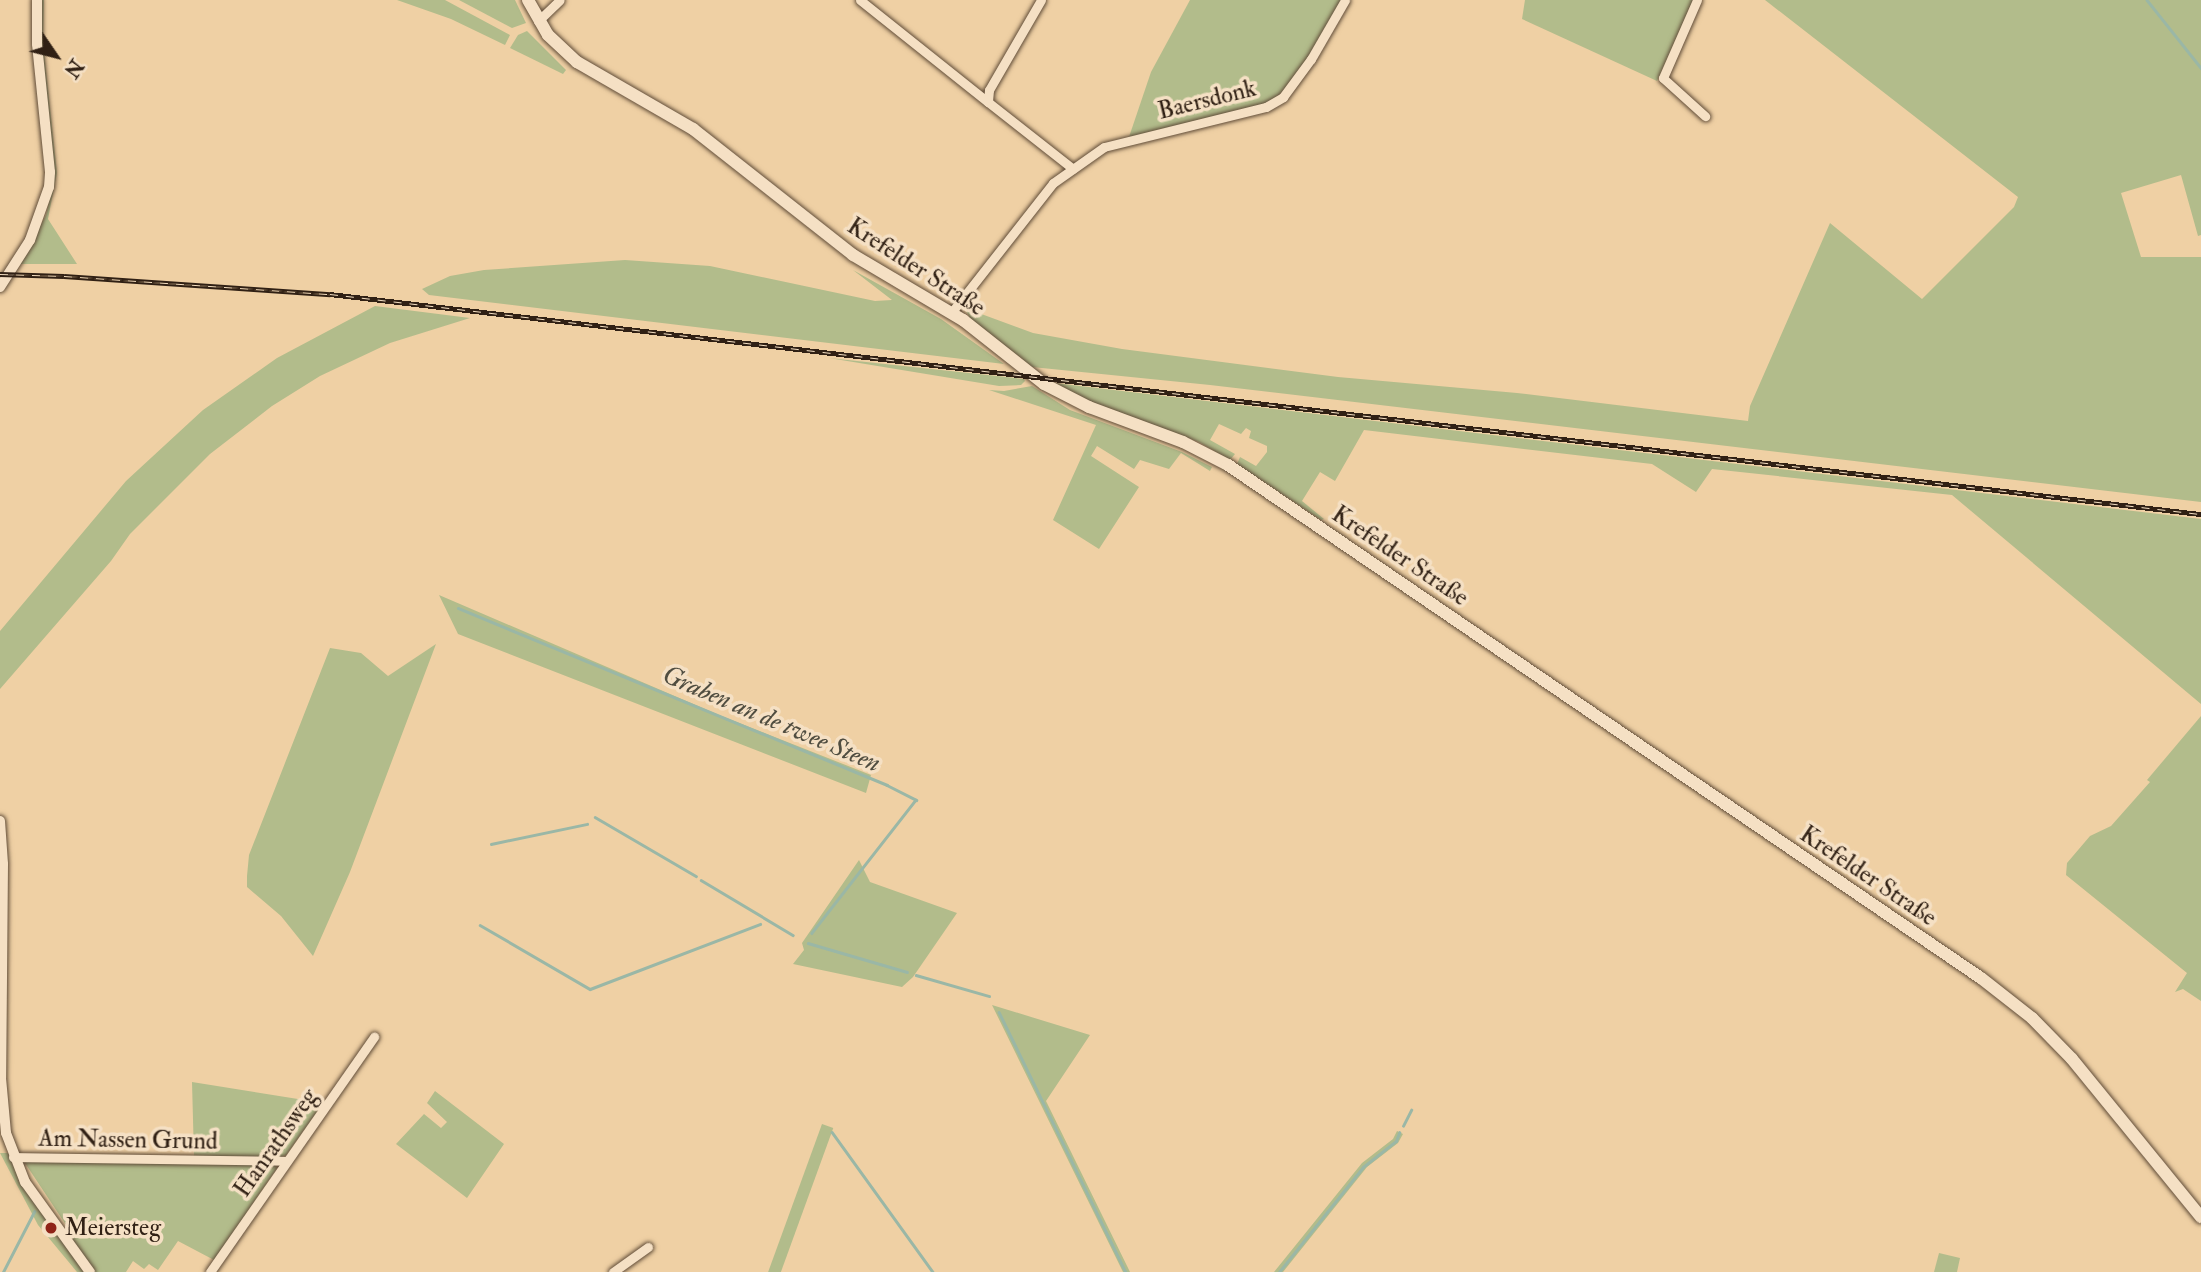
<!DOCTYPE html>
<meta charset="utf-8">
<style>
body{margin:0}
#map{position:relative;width:2201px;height:1272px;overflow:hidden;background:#efd0a4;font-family:"IM FELL Double Pica",serif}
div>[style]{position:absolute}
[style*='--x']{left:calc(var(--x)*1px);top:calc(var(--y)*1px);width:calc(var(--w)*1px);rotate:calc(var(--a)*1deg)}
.green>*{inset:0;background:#b2bc8b;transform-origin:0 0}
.stream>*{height:2.5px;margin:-1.25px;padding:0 1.25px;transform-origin:1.25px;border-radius:1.25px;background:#9ab7a6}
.roads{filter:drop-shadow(0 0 2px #604c38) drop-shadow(0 0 2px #604c38)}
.minor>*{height:9px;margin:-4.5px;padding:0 4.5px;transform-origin:4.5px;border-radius:4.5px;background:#f5e0c4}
.tertiary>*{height:10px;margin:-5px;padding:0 5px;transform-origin:5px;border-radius:5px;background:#f5e0c4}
.secondary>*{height:12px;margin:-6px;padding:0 6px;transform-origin:6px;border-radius:6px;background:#f5e0c4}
.rail>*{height:5px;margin-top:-2.5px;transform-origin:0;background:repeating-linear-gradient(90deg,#f5e0c4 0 8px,#302014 0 16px);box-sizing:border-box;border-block:2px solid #302014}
.dots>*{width:19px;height:19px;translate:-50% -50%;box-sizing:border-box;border:4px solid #f5e0c4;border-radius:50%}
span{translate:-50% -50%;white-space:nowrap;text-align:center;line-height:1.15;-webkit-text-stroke:7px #f5e0c4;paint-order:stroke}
.street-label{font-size:24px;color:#302014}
.poi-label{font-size:24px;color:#302014}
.left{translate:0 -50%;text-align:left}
.water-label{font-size:26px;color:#504d40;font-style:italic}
.north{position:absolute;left:21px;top:21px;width:70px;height:70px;-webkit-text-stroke:5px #f5e0c4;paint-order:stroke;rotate:125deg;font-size:19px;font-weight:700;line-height:28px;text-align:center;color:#302014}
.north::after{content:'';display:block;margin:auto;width:24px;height:32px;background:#302014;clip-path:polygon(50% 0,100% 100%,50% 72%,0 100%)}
</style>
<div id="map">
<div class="green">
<div style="clip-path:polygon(40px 0,44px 0,43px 42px,57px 173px,48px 219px,77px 264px,20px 264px,46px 215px,51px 192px,40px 43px)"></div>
<div style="clip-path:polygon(397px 0,445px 0,510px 35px,505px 45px,451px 19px)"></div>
<div style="clip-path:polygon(459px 0,515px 0,526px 23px,512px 28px)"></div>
<div style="clip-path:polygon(1190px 0,1346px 0,1296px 79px,1266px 107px,1129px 137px,1151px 72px)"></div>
<div style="clip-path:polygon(1525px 0,1693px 0,1657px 81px,1522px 19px)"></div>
<div style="clip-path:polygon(1765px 0,2201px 0,2201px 235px,2198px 236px,2181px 175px,2121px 193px,2141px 257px,2201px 257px,2201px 502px,1210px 385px,1032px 367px,970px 318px,966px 311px,965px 308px,1033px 333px,1122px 349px,1338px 377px,1517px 393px,1748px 421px,1750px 406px,1830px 223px,1922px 299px,2014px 207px,2018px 197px)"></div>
<div style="clip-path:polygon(527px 31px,566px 70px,563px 74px,510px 48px,518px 35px)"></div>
<div style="clip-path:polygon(625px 260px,710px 266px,875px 301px,892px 300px,853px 270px,941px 319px,1004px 364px,429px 295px,422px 289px,450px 276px,484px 270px)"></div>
<div style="clip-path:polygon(375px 306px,470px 318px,390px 343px,320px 376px,272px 406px,210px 454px,130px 534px,111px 561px,0 689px,0 631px,126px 481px,203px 410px,277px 358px)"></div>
<div style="clip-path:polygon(829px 358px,1024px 379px,1025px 381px,1021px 385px,999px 386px)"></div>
<div style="clip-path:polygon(1055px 383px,2201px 519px,2201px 704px,1952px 495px,1712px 469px,1696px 492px,1652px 464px,1364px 430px,1335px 481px,1320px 472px,1302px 501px,1324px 519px,1321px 520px,1237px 464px,1240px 457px,1256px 466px,1267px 452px,1267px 446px,1249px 438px,1251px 431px,1246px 428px,1241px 434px,1219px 424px,1210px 440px,1235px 454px,1230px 460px,1199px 442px,1086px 400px)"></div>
<div style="clip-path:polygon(1032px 386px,1070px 410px,1182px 452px,1212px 467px,1210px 471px,1181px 453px,1169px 469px,1140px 460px,1134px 469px,1097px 446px,1091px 456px,1139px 487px,1099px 549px,1053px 520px,1096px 425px,989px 390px,1004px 391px)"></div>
<div style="clip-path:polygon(439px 595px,719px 715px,871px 775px,866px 793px,458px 634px)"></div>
<div style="clip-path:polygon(436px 644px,350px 872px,313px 956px,281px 916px,247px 887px,247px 876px,249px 855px,330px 648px,361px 653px,388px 676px)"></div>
<div style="clip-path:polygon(2201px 716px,2201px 1001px,2183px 989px,2175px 992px,2187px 973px,2066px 875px,2067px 863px,2090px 836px,2111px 826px,2150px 782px,2147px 780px)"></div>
<div style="clip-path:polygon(859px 860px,870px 882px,957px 913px,913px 977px,902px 987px,793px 964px,804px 950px,802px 943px)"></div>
<div style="clip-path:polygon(992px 1005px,1090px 1035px,1046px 1101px,1130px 1272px,1123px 1272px)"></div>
<div style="clip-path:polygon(192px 1082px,323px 1103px,286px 1155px,278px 1158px,194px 1157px)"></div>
<div style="clip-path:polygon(435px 1091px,504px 1144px,467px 1198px,396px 1144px,424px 1114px,441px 1128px,447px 1122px,427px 1103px)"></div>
<div style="left:822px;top:1124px;width:12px;height:183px;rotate:20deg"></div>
<div style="clip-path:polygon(1397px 1131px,1403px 1134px,1398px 1143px,1367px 1167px,1283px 1272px,1274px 1272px,1362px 1163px,1393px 1139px)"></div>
<div style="clip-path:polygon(0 1153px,8px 1153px,16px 1173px,86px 1272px,77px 1272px,38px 1225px)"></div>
<div style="clip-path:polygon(23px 1160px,275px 1164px,277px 1168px,214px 1260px,178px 1241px,158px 1270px,149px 1264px,144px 1269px,133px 1261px,126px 1272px,94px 1272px,67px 1234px,70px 1231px)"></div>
<div style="clip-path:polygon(1939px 1253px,1960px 1258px,1957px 1272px,1934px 1272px)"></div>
</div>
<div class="stream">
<div style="--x:2147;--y:0;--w:87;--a:51.5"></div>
<div style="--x:458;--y:608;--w:464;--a:22.4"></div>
<div style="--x:887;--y:785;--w:33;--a:27"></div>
<div style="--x:916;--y:800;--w:169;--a:128"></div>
<div style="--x:595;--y:817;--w:117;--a:30.3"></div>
<div style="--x:491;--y:844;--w:98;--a:-11.8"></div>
<div style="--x:701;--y:880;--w:107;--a:30.9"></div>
<div style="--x:480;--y:925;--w:127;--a:30.2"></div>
<div style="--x:590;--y:989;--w:182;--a:-20.9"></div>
<div style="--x:808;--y:943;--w:103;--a:16.3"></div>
<div style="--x:916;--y:975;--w:76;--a:16"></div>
<div style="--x:999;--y:1012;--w:289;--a:64"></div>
<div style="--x:1403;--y:1126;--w:18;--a:-63"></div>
<div style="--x:832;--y:1132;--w:173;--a:54.2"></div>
<div style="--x:3;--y:1272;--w:68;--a:-62.7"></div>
<div style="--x:1279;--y:1272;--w:134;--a:-51.3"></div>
<div style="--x:1363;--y:1167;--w:42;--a:-38.2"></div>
<div style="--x:1396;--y:1141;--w:9;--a:-69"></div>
</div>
<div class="roads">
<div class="minor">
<div style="--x:860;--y:0;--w:164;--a:38.6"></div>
<div style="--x:1041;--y:0;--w:104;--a:120"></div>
<div style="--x:989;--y:90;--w:12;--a:95"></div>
<div style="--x:988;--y:102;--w:108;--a:38.2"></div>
<div style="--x:1697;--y:0;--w:85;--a:113.6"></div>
<div style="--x:1663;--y:78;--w:57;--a:42.1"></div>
<div style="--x:538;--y:21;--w:30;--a:-44"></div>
<div style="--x:951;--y:313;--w:165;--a:-51.9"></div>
<div style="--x:1053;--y:183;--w:62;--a:-35.2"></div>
<div style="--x:1104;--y:147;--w:167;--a:-13.9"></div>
<div style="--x:1266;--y:107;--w:20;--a:-30"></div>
<div style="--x:1283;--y:97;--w:47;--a:-53.6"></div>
<div style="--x:1311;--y:59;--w:68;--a:-60"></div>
<div style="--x:13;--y:1157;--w:273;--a:0.8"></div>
<div style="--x:210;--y:1272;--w:287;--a:-55.1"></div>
<div style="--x:613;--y:1272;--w:43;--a:-35.5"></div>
</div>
<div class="tertiary">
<div style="--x:0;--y:287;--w:56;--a:-57.4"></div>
<div style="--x:30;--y:240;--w:56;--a:-70.3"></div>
<div style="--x:49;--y:187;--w:15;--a:-86"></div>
<div style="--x:50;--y:172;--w:129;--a:-95.8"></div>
<div style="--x:37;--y:44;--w:44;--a:-90"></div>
<div style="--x:0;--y:821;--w:43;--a:86"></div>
<div style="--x:3;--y:864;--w:214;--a:90.5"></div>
<div style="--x:1;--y:1078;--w:55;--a:84.8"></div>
<div style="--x:6;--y:1133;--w:53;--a:68.8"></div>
<div style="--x:25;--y:1182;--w:111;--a:54.2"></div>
</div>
<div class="secondary">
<div style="--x:528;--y:0;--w:40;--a:60.3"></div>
<div style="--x:548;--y:35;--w:40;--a:43"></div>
<div style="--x:577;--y:62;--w:134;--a:30"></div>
<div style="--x:693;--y:129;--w:204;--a:38.2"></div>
<div style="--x:853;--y:255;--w:128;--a:30.6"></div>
<div style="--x:963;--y:320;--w:103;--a:38.3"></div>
<div style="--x:1044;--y:384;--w:51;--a:27.1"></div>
<div style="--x:1089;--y:407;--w:100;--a:20.4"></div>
<div style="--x:1183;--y:442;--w:51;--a:27.1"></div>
<div style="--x:1228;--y:465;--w:911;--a:34.27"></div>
<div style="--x:1981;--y:978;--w:65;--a:38.1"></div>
<div style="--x:2032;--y:1018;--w:57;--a:45.7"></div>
<div style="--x:2072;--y:1059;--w:204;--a:50.8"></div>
</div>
</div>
<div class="rail">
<div style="--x:0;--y:274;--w:64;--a:1.8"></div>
<div style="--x:64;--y:276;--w:267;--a:3.9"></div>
<div style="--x:330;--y:294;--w:1884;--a:6.71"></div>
</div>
<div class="dots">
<div style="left:51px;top:1228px;background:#8f2418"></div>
</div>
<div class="street-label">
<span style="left:1207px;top:100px;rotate:-14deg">Baersdonk</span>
<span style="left:916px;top:267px;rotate:33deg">Krefelder Straße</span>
<span style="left:1400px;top:556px;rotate:34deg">Krefelder Straße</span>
<span style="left:1868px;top:876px;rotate:34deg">Krefelder Straße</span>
<span style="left:128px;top:1140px;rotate:1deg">Am Nassen Grund</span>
<span style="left:276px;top:1143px;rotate:-55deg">Hanrathsweg</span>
</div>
<div class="poi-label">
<span class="left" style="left:65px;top:1228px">Meiersteg</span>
</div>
<div class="water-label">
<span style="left:771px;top:720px;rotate:23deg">Graben an de twee Steen</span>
</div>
<div class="north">N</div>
</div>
